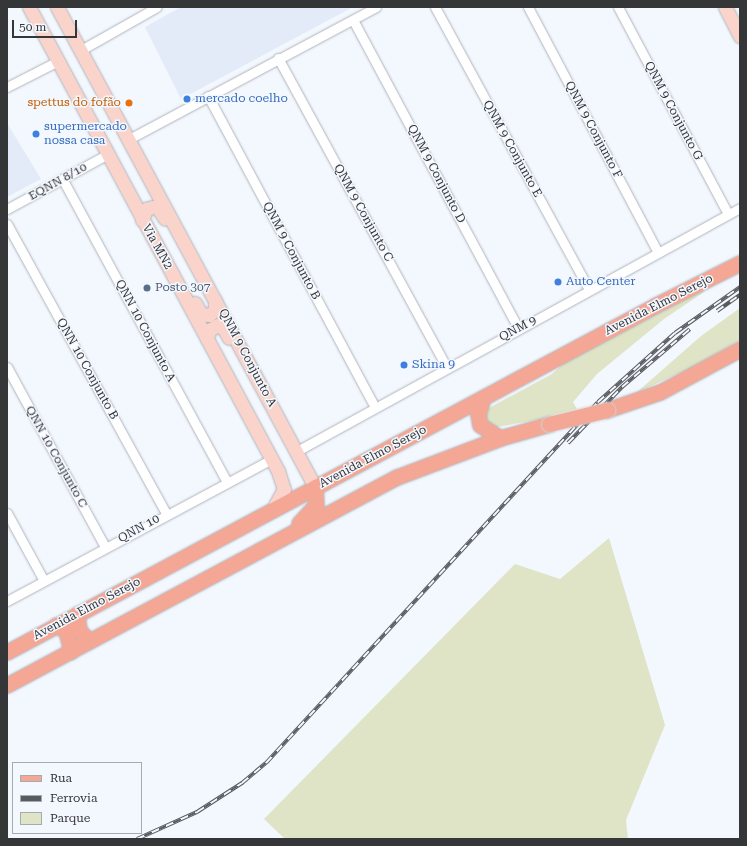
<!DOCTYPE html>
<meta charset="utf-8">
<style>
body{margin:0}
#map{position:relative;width:747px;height:846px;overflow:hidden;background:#f3f7fe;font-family:"Roboto Serif",serif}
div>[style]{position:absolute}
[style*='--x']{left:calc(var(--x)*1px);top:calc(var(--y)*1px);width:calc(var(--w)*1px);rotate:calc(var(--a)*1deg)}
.built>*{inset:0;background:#e3ebf8}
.green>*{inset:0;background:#dfe4c6}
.roads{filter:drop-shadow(0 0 1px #b0b4bb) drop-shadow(0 0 1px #b0b4bb)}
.minor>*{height:9px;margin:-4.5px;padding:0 4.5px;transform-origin:4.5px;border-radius:4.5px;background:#fff}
.secondary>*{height:13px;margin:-6.5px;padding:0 6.5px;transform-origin:6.5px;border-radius:6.5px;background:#fad3ca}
.primary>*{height:15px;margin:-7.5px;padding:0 7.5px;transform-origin:7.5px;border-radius:7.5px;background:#f5a796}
.rail>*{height:4px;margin-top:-2px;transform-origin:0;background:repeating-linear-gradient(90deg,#f3f7fe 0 8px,#585b5e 0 16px);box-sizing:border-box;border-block:1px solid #585b5e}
.bridges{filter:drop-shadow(0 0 1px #d2d3d3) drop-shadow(0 0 1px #d2d3d3)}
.primary-bridge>*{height:15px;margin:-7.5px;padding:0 7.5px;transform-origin:7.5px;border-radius:7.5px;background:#f5a796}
.dots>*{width:11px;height:11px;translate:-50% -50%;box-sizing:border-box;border:2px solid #f3f7fe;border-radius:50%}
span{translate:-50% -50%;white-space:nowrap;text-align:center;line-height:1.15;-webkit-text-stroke:3px #f3f7fe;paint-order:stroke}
.shop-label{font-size:12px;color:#366cbe}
.left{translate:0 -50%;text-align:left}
.food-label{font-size:12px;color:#c56008}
.right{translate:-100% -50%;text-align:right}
.street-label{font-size:12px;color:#343638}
.service-label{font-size:12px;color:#4e5e75}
.frame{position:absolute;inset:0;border:8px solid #343638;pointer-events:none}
.legend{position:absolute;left:12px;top:762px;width:130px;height:72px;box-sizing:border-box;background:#f3f7fe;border:1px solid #a7aaaf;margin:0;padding:5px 7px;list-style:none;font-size:12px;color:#343638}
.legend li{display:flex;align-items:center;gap:8px;height:20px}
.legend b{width:20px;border:1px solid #a7aaaf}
.scale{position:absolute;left:12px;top:20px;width:65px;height:18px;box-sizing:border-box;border:2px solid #343638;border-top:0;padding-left:5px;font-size:12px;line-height:14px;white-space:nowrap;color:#343638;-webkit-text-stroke:3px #f3f7fe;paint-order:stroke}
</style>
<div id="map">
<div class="built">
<div style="clip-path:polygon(181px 7px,353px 7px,181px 99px,145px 27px)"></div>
<div style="clip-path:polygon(7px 123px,41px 179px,7px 197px)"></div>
</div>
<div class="green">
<div style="clip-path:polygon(702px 288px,704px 292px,664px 319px,597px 374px,573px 402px,577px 409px,530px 421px,497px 427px,489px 426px,483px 415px,487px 409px,552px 374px,567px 360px)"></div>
<div style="clip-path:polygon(740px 308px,740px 340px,690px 368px,636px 393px,701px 336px)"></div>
<div style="clip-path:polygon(609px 538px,665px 725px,626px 820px,628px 839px,285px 839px,264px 819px,515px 564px,560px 579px)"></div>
</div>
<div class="roads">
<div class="minor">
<div style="--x:435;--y:7;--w:322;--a:61.4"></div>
<div style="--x:528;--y:7;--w:278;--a:62.1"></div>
<div style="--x:618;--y:7;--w:234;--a:62"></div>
<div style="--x:353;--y:20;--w:351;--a:61.8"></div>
<div style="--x:81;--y:50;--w:87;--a:-29.5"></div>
<div style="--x:278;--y:58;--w:353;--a:61.4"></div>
<div style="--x:7;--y:87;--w:57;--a:-27"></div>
<div style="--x:208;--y:96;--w:352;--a:61.8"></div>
<div style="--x:129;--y:139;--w:280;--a:-28.1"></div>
<div style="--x:63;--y:180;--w:344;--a:61.5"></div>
<div style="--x:7;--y:209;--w:115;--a:-28.6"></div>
<div style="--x:7;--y:224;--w:330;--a:61.2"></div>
<div style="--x:7;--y:367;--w:205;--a:61.4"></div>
<div style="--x:297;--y:451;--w:505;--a:-28.75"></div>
<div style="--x:7;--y:513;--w:77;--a:61.4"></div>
<div style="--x:7;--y:601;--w:301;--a:-28.2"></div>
</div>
<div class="secondary">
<div style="--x:29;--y:7;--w:527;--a:61.78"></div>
<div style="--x:278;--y:471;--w:19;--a:72"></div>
<div style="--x:284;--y:489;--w:23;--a:119"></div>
<div style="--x:57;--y:7;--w:545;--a:61.74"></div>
<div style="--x:725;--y:7;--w:33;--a:63"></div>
<div style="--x:142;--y:220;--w:12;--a:-70"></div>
<div style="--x:146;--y:209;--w:7;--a:-16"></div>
<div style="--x:153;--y:207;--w:4;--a:0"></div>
<div style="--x:157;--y:207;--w:14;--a:56"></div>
<div style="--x:195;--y:303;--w:13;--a:61"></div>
<div style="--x:201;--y:314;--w:8;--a:7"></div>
<div style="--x:209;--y:315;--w:8;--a:-40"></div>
<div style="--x:215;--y:310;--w:10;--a:-90"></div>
<div style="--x:207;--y:339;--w:9;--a:-77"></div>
<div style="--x:209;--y:330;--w:10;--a:-29"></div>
<div style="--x:218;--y:325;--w:7;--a:34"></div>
<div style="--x:224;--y:329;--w:10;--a:61"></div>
</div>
<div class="primary">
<div style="--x:483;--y:398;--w:17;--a:107"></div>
<div style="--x:478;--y:414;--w:11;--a:80"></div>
<div style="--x:480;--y:425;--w:24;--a:33"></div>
<div style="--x:607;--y:410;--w:56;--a:-18.8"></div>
<div style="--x:660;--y:392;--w:91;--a:-28.3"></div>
<div style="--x:299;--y:523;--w:25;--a:-47"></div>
<div style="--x:316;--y:505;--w:18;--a:-93"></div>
<div style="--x:77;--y:614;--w:16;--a:83"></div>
<div style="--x:79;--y:630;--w:15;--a:48"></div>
<div style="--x:56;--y:625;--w:12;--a:31"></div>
<div style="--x:66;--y:631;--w:21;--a:76"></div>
<div style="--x:7;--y:652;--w:736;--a:-28.13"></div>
<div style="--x:656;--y:305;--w:94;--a:-26.6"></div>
<div style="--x:7;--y:685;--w:442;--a:-28.1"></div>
<div style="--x:397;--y:477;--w:110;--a:-20.7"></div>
<div style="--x:500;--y:438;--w:51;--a:-15.9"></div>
</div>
</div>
<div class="rail">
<div style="--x:717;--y:311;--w:28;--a:-35"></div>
<div style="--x:568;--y:443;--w:78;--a:-46"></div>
<div style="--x:622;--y:387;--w:89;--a:-40.5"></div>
<div style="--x:137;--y:839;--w:66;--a:-24.2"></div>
<div style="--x:197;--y:812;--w:54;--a:-32.8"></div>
<div style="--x:242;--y:783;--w:31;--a:-40"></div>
<div style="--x:266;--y:763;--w:490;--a:-47.4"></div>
<div style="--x:598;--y:402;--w:103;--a:-41.9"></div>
<div style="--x:675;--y:333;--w:80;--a:-35.3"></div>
</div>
<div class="bridges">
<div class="primary-bridge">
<div style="--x:549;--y:424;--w:60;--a:-13.6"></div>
</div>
</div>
<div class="dots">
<div style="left:187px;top:99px;background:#3f7fe0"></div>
<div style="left:129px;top:103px;background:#e8710a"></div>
<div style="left:36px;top:134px;background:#3f7fe0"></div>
<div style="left:558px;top:282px;background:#3f7fe0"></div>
<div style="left:147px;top:288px;background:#5c6f8a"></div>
<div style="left:404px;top:365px;background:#3f7fe0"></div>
</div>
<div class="shop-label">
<span class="left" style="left:195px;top:99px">mercado coelho</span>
<span class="left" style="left:44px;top:134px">supermercado<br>nossa casa</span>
<span class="left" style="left:566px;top:282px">Auto Center</span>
<span class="left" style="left:412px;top:365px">Skina 9</span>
</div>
<div class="food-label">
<span class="right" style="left:121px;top:103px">spettus do fofão</span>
</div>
<div class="street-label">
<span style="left:673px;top:111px;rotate:62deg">QNM 9 Conjunto G</span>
<span style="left:593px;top:130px;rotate:62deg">QNM 9 Conjunto F</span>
<span style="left:512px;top:149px;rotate:61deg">QNM 9 Conjunto E</span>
<span style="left:436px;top:174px;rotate:62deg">QNM 9 Conjunto D</span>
<span style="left:58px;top:182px;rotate:-29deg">EQNN 8/10</span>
<span style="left:363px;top:213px;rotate:61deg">QNM 9 Conjunto C</span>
<span style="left:157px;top:247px;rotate:61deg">Via MN2</span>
<span style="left:291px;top:251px;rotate:62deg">QNM 9 Conjunto B</span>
<span style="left:659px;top:305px;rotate:-27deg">Avenida Elmo Serejo</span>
<span style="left:518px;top:329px;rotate:-28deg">QNM 9</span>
<span style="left:145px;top:331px;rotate:62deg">QNN 10 Conjunto A</span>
<span style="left:247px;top:358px;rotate:62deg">QNM 9 Conjunto A</span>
<span style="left:87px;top:369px;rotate:61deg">QNN 10 Conjunto B</span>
<span style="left:56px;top:457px;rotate:61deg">QNN 10 Conjunto C</span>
<span style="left:373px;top:457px;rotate:-28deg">Avenida Elmo Serejo</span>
<span style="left:139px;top:529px;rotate:-29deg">QNN 10</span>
<span style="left:87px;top:609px;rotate:-28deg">Avenida Elmo Serejo</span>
</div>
<div class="service-label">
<span class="left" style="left:155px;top:288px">Posto 307</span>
</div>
<div class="frame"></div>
<ul class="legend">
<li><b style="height:5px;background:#f5a796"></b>Rua</li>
<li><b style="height:5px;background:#585b5e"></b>Ferrovia</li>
<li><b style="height:11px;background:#dfe4c6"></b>Parque</li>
</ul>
<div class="scale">50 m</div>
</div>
